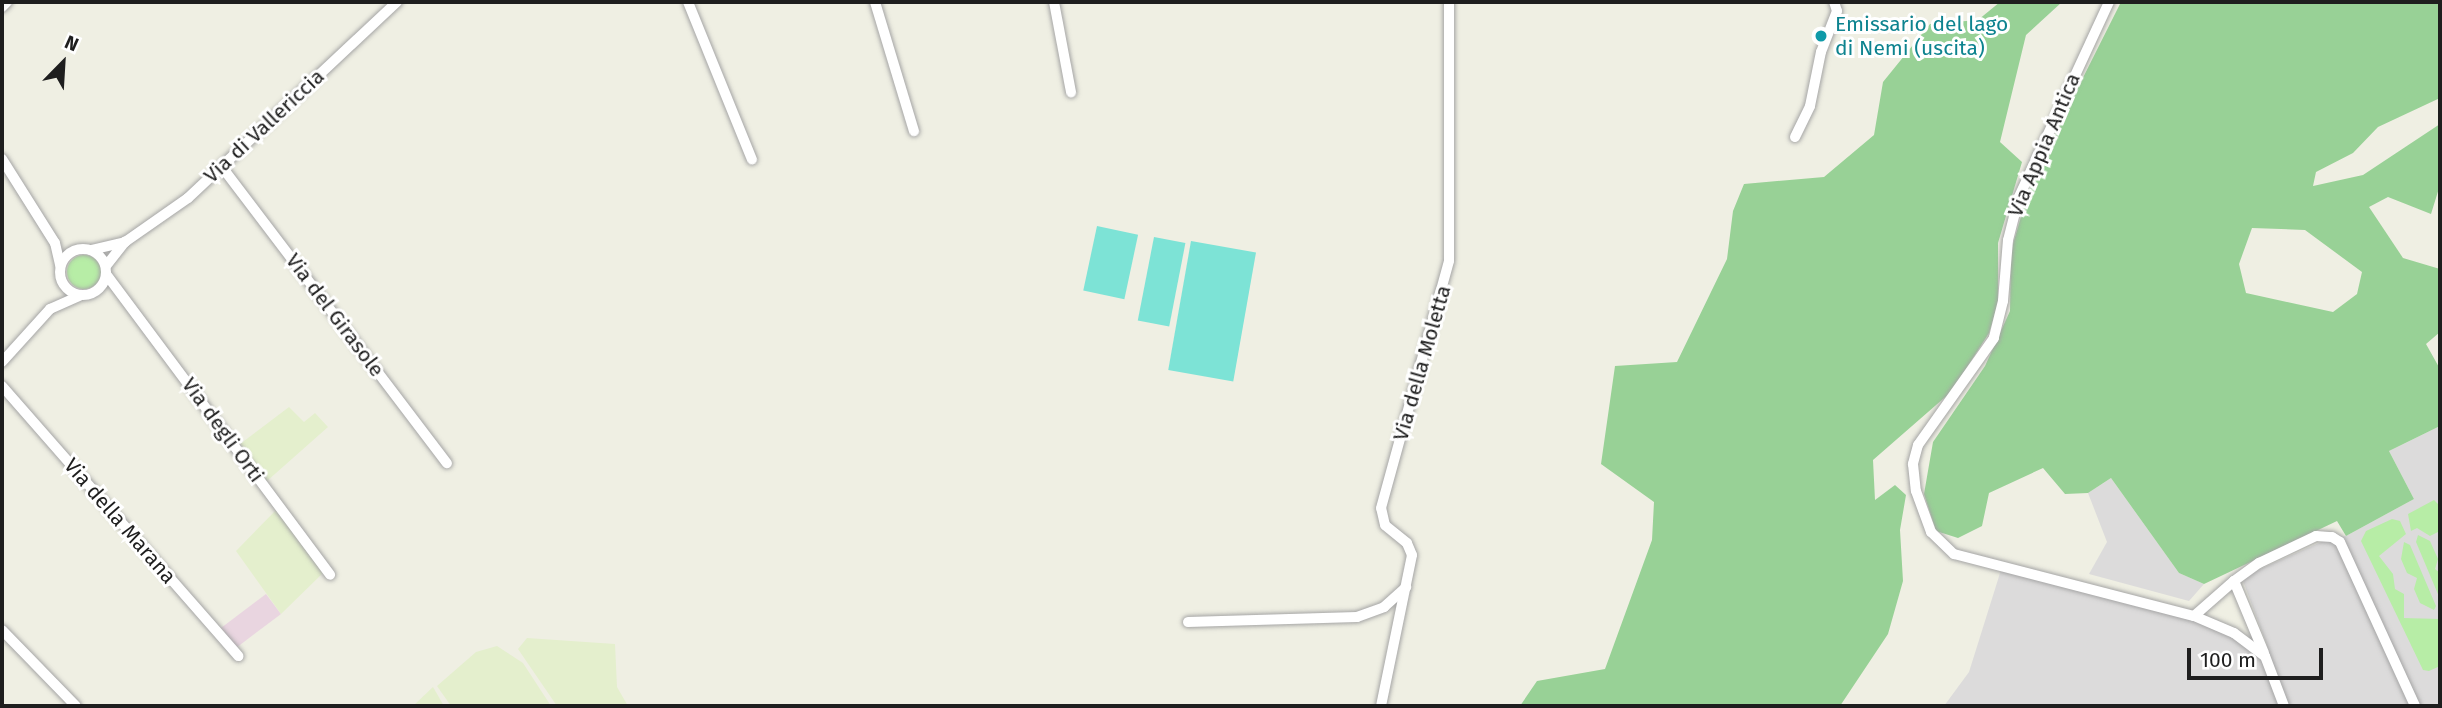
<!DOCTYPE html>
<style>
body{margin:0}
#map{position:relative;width:2442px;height:708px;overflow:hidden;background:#efefe3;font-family:"Fira Sans",sans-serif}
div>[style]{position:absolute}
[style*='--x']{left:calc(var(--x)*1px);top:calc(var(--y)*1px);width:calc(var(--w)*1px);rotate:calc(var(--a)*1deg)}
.residential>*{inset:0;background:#dcdbdb}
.industrial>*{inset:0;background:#e9d5e0;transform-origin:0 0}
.farmland>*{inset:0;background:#e4efcd}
.grass>*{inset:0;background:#b7eda6}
.round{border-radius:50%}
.forest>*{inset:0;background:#98d196}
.pitch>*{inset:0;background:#7de3d6;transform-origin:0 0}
.roads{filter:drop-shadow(0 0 2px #a5a5a5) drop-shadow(0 0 2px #a5a5a5)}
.minor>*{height:10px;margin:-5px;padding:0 5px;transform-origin:5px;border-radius:5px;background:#fff}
.minor>.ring{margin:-5px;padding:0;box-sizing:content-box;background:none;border:10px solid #fff;border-radius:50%}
.dots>*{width:19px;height:19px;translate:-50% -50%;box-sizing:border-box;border:4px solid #fff;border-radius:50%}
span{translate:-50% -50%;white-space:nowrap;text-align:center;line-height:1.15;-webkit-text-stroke:6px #fff;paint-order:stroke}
.culture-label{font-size:21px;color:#0d838f}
.left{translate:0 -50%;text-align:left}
.street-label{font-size:21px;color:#1e1e1e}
.frame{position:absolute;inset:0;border:4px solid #1e1e1e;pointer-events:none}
.north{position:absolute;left:28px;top:28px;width:70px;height:70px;-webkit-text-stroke:5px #fff;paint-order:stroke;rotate:24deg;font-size:19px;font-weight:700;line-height:28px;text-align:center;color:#1e1e1e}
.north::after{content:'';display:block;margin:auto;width:24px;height:32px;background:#1e1e1e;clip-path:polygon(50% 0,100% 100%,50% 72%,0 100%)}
.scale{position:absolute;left:2187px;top:648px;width:136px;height:32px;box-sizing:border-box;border:4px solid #1e1e1e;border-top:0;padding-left:9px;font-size:21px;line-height:24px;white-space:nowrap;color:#1e1e1e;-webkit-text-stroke:5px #fff;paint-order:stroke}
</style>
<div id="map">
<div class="residential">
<div style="clip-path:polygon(2440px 426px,2440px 706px,1944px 706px,1969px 672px,2001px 570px,2206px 622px,2253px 650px,2267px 645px,2243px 581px,2249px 574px,2328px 539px,2346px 536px,2414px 499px,2389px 451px)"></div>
<div style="clip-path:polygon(2111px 478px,2179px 573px,2204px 584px,2189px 601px,2089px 574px,2107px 542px,2088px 493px)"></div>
</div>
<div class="industrial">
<div style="left:266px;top:594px;width:25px;height:56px;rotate:53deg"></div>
</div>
<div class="farmland">
<div style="clip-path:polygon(289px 407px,304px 422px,315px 413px,328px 427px,267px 481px,240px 444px)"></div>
<div style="clip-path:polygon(277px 509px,323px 573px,281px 614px,236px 551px)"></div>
<div style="clip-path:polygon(527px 638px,615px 644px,617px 687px,628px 706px,557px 706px,518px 649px)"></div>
<div style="clip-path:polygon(497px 646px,523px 663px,551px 706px,451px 706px,437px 686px,476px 652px)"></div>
<div style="clip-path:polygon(433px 687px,444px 706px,413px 706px)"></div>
</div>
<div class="grass">
<div class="round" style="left:67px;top:255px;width:34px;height:34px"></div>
<div style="clip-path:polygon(2434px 500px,2440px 506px,2440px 531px,2430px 536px,2417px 528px,2411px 531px,2408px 514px)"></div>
<div style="clip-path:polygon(2392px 519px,2400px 521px,2406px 534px,2379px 556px,2393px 574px,2395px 589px,2404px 594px,2404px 618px,2440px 619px,2440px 666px,2429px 671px,2423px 670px,2361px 541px,2366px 531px)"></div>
<div style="clip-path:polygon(2418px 535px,2430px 541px,2438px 559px,2435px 569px,2440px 573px,2440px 599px,2416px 542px)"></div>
<div style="clip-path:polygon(2404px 542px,2410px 545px,2436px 606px,2434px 610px,2420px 603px,2414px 589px,2417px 578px,2407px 573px,2401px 559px)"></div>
</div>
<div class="forest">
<div style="clip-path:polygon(2000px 2px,2062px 2px,2026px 35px,2000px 142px,2022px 162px,1998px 243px,1998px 304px,1989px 333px,1951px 392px,1873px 460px,1875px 500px,1895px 485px,1906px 495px,1900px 530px,1903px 581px,1888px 634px,1840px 706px,1520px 706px,1537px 681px,1605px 669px,1652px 540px,1654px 502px,1601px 464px,1615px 366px,1677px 362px,1727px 259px,1733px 211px,1744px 184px,1824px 177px,1874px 135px,1883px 82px,1930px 24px,1978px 20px)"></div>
<div style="clip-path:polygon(evenodd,2121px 2px,2440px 2px,2440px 98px,2378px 127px,2353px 153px,2316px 172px,2313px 186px,2363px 175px,2440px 124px,2440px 185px,2431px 214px,2388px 197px,2369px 207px,2403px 258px,2440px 269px,2440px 332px,2426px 344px,2440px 369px,2440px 426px,2389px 451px,2414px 499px,2346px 536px,2337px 521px,2204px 584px,2179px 573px,2111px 478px,2088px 493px,2065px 494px,2043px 468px,1989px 493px,1982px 526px,1958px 538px,1936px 531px,1924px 494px,1933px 442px,1985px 366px,2010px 311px,2011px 251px,2032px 179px,2121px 2px,2252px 228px,2305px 230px,2362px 272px,2357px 294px,2333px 312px,2246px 293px,2239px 264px,2252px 228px)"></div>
</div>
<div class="pitch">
<div style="left:1097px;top:226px;width:42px;height:66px;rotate:12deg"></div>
<div style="left:1154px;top:237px;width:32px;height:85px;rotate:11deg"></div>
<div style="left:1191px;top:241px;width:66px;height:131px;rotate:10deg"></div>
</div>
<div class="roads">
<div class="minor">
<div style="--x:688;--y:2;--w:170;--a:67.9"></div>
<div style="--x:875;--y:2;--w:135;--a:73.2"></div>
<div style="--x:1054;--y:2;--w:92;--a:79.3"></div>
<div style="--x:2109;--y:2;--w:215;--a:114.8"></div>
<div style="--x:2019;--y:197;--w:44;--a:104.3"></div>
<div style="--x:2008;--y:240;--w:61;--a:94.7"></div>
<div style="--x:2003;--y:301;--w:38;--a:104"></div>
<div style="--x:1994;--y:338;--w:131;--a:125.4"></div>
<div style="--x:1918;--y:445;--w:20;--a:105"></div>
<div style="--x:1913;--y:464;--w:27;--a:84"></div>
<div style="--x:1916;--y:491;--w:44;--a:69.9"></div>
<div style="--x:1931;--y:532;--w:32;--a:44"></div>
<div style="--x:1954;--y:554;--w:248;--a:14.5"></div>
<div style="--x:2194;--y:616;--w:43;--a:23"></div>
<div style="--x:2234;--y:633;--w:39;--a:37"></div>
<div style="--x:2265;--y:656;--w:53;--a:69.2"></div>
<div style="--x:2;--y:7;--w:7;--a:-45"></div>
<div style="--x:1795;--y:137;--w:34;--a:-64"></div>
<div style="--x:1810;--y:106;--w:55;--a:-78.5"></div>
<div style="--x:1821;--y:52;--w:44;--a:-68.7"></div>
<div style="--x:1837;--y:11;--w:9;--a:-108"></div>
<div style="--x:2;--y:159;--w:99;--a:57.8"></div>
<div style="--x:55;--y:243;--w:23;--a:77"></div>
<div style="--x:222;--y:167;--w:372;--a:52.8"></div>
<div class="ring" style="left:60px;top:249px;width:36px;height:36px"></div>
<div style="--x:91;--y:250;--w:35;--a:-13"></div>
<div style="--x:106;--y:266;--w:31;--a:-52"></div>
<div style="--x:125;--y:242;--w:77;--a:-34.9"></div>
<div style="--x:188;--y:198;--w:287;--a:-43.2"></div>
<div style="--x:106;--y:274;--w:375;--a:53.3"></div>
<div style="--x:2;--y:362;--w:72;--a:-47.8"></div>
<div style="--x:50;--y:309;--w:32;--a:-24"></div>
<div style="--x:2;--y:386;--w:359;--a:48.8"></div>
<div style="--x:2194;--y:616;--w:53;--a:-41.2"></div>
<div style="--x:1188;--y:622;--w:169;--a:-1.7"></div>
<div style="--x:1357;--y:617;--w:29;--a:-20"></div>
<div style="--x:1384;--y:607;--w:30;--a:-42"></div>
<div style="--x:2;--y:630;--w:106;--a:45.8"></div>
<div style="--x:2264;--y:653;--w:78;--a:-112.6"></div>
<div style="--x:2234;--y:581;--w:31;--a:-36"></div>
<div style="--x:2259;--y:563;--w:63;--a:-25.3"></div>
<div style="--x:2316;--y:536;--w:16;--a:4"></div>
<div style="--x:2332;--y:537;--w:9;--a:32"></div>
<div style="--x:2340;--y:542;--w:180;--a:65.4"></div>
<div style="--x:1381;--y:706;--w:154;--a:-78.4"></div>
<div style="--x:1412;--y:555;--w:13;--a:-113"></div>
<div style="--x:1407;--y:543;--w:28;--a:-141"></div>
<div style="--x:1385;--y:525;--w:17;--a:-103"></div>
<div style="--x:1381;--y:508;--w:256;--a:-74.6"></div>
<div style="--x:1449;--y:261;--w:259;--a:-90"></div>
</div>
</div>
<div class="dots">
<div style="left:1821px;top:36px;background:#0f9aa8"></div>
</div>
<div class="culture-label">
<span class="left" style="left:1835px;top:36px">Emissario del lago<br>di Nemi (uscita)</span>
</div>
<div class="street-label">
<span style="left:264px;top:126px;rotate:-43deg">Via di Vallericcia</span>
<span style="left:2044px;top:145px;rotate:-67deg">Via Appia Antica</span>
<span style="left:335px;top:315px;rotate:53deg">Via del Girasole</span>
<span style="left:1422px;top:363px;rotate:-74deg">Via della Moletta</span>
<span style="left:223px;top:430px;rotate:54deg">Via degli Orti</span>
<span style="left:120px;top:521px;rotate:49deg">Via della Marana</span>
</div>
<div class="frame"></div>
<div class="north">N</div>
<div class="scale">100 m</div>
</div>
